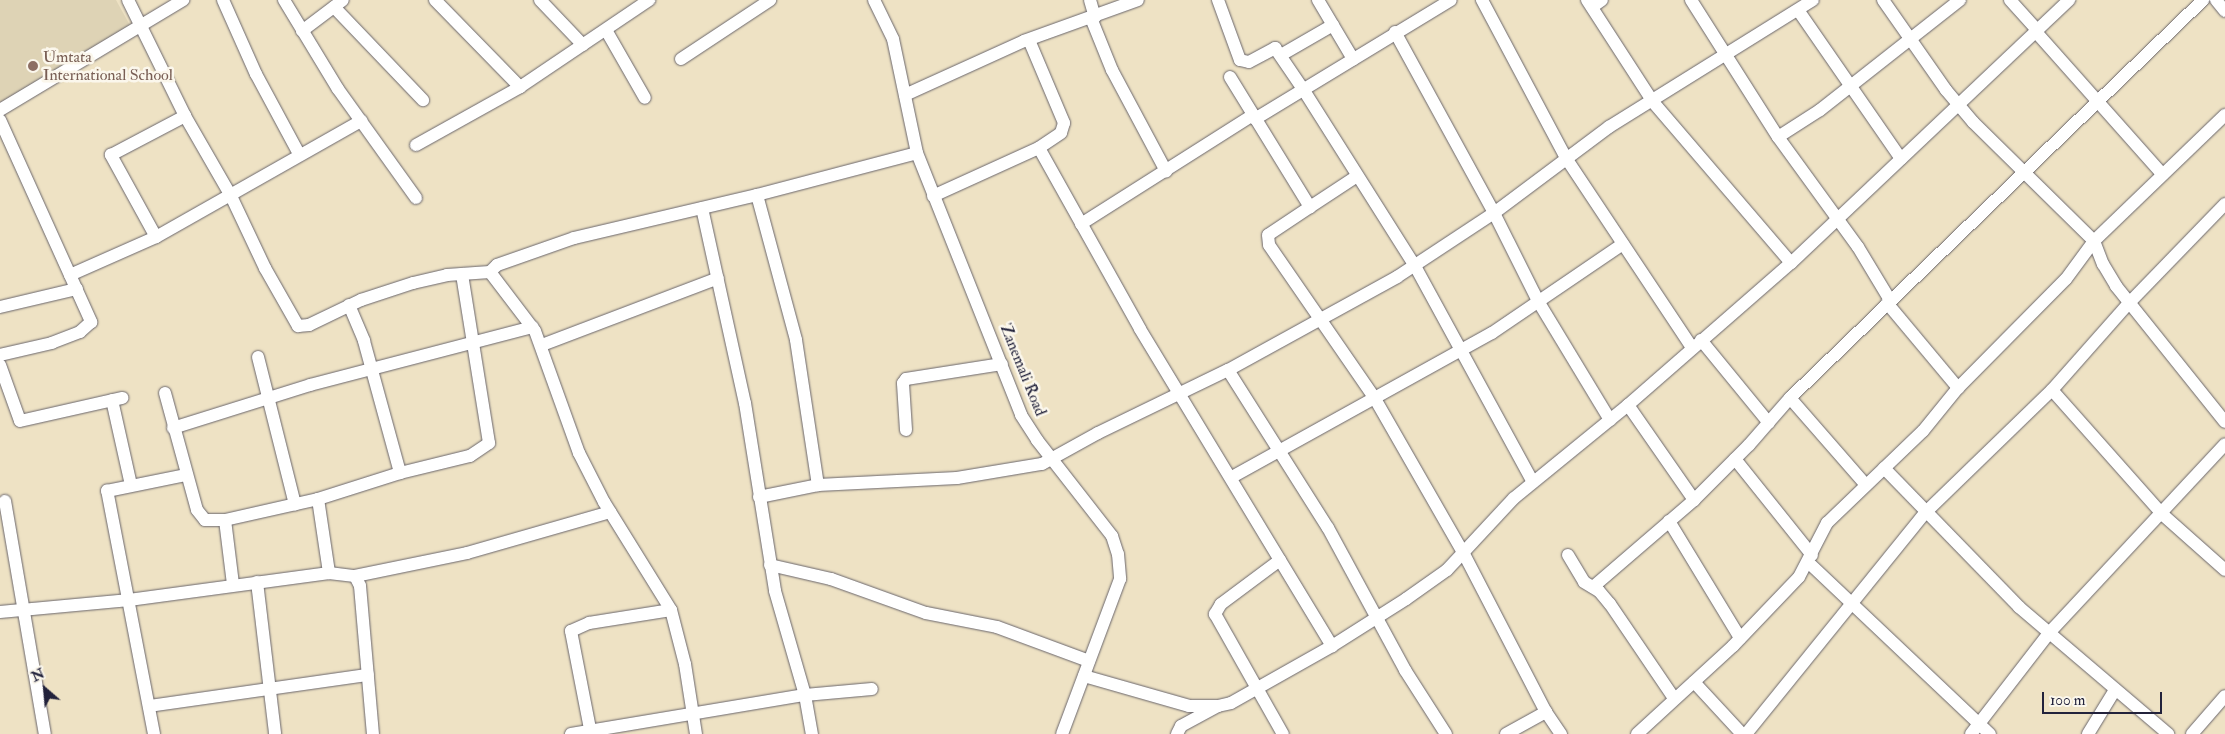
<!DOCTYPE html>
<style>
body{margin:0}
#map{position:relative;width:2225px;height:734px;overflow:hidden;background:#eee2c4;font-family:"IM FELL Double Pica",serif}
div>[style]{position:absolute}
[style*='--x']{left:calc(var(--x)*1px);top:calc(var(--y)*1px);width:calc(var(--w)*1px);rotate:calc(var(--a)*1deg)}
.built>*{inset:0;background:#ded3b5}
.roads{filter:drop-shadow(0 0 1px #69656b) drop-shadow(0 0 1px #69656b)}
.minor>*{height:12px;margin:-6px;padding:0 6px;transform-origin:6px;border-radius:6px;background:#fff}
.dots>*{width:14px;height:14px;translate:-50% -50%;box-sizing:border-box;border:2px solid #fbf7ec;border-radius:50%}
span{translate:-50% -50%;white-space:nowrap;text-align:center;line-height:1.15;-webkit-text-stroke:5px #fbf7ec;paint-order:stroke}
.education-label{font-size:16px;color:#785e54}
.left{translate:0 -50%;text-align:left}
.street-label{font-size:16px;color:#22223b}
.north{position:absolute;left:20px;top:664px;width:50px;height:50px;-webkit-text-stroke:4px #fbf7ec;paint-order:stroke;rotate:333deg;font-size:14px;font-weight:700;line-height:20px;text-align:center;color:#22223b}
.north::after{content:'';display:block;margin:auto;width:18px;height:22px;background:#22223b;clip-path:polygon(50% 0,100% 100%,50% 72%,0 100%)}
.scale{position:absolute;left:2042px;top:692px;width:120px;height:22px;box-sizing:border-box;border:2px solid #22223b;border-top:0;padding-left:6px;font-size:15px;line-height:18px;white-space:nowrap;color:#22223b;-webkit-text-stroke:4px #fbf7ec;paint-order:stroke}
</style>
<div id="map">
<div class="built">
<div style="clip-path:polygon(0 0,116px 0,132px 29px,0 103px)"></div>
</div>
<div class="roads">
<div class="minor">
<div style="--x:128;--y:0;--w:129;--a:63.8"></div>
<div style="--x:185;--y:116;--w:92;--a:60.1"></div>
<div style="--x:231;--y:196;--w:80;--a:64.7"></div>
<div style="--x:265;--y:268;--w:67;--a:60.4"></div>
<div style="--x:298;--y:326;--w:11;--a:-5"></div>
<div style="--x:309;--y:325;--w:58;--a:-25.7"></div>
<div style="--x:361;--y:300;--w:55;--a:-18.1"></div>
<div style="--x:413;--y:283;--w:35;--a:-13"></div>
<div style="--x:447;--y:275;--w:43;--a:-4"></div>
<div style="--x:490;--y:272;--w:10;--a:-45"></div>
<div style="--x:497;--y:265;--w:82;--a:-19.3"></div>
<div style="--x:574;--y:238;--w:188;--a:-13.2"></div>
<div style="--x:757;--y:195;--w:165;--a:-14.7"></div>
<div style="--x:223;--y:0;--w:81;--a:66"></div>
<div style="--x:256;--y:74;--w:91;--a:61.7"></div>
<div style="--x:284;--y:0;--w:104;--a:58.8"></div>
<div style="--x:338;--y:89;--w:134;--a:54.4"></div>
<div style="--x:435;--y:0;--w:122;--a:45.7"></div>
<div style="--x:540;--y:0;--w:62;--a:46.3"></div>
<div style="--x:874;--y:0;--w:43;--a:64"></div>
<div style="--x:893;--y:39;--w:116;--a:78.1"></div>
<div style="--x:917;--y:153;--w:282;--a:68.3"></div>
<div style="--x:1021;--y:415;--w:30;--a:57"></div>
<div style="--x:1037;--y:440;--w:122;--a:52"></div>
<div style="--x:1112;--y:536;--w:19;--a:72"></div>
<div style="--x:1118;--y:554;--w:25;--a:85"></div>
<div style="--x:1120;--y:579;--w:165;--a:110.5"></div>
<div style="--x:1090;--y:0;--w:18;--a:74"></div>
<div style="--x:1218;--y:0;--w:64;--a:69.9"></div>
<div style="--x:1240;--y:60;--w:9;--a:13"></div>
<div style="--x:1249;--y:62;--w:30;--a:-28"></div>
<div style="--x:1275;--y:48;--w:50;--a:55.7"></div>
<div style="--x:1303;--y:89;--w:209;--a:57.7"></div>
<div style="--x:1415;--y:266;--w:246;--a:61.4"></div>
<div style="--x:1318;--y:0;--w:69;--a:59.3"></div>
<div style="--x:1482;--y:0;--w:179;--a:62"></div>
<div style="--x:1566;--y:158;--w:228;--a:56.4"></div>
<div style="--x:1587;--y:0;--w:121;--a:57.1"></div>
<div style="--x:1653;--y:102;--w:212;--a:49.4"></div>
<div style="--x:1691;--y:0;--w:162;--a:57.6"></div>
<div style="--x:1778;--y:137;--w:136;--a:54"></div>
<div style="--x:1858;--y:247;--w:62;--a:58.9"></div>
<div style="--x:1883;--y:0;--w:110;--a:55"></div>
<div style="--x:1946;--y:90;--w:42;--a:49.8"></div>
<div style="--x:1973;--y:122;--w:170;--a:44.5"></div>
<div style="--x:2094;--y:241;--w:25;--a:69"></div>
<div style="--x:2103;--y:264;--w:26;--a:59"></div>
<div style="--x:2116;--y:286;--w:174;--a:51.3"></div>
<div style="--x:2010;--y:0;--w:42;--a:47.9"></div>
<div style="--x:2216;--y:0;--w:14;--a:51"></div>
<div style="--x:334;--y:7;--w:129;--a:46.3"></div>
<div style="--x:1592;--y:7;--w:12;--a:-35"></div>
<div style="--x:1798;--y:10;--w:181;--a:55.3"></div>
<div style="--x:1091;--y:18;--w:56;--a:68"></div>
<div style="--x:1112;--y:70;--w:115;--a:61.9"></div>
<div style="--x:606;--y:30;--w:78;--a:60.2"></div>
<div style="--x:302;--y:31;--w:51;--a:-37.1"></div>
<div style="--x:1395;--y:32;--w:206;--a:61.3"></div>
<div style="--x:1494;--y:213;--w:98;--a:63.4"></div>
<div style="--x:1538;--y:301;--w:139;--a:58.8"></div>
<div style="--x:2036;--y:32;--w:190;--a:48.4"></div>
<div style="--x:1029;--y:40;--w:90;--a:67.1"></div>
<div style="--x:1064;--y:123;--w:10;--a:107"></div>
<div style="--x:1061;--y:133;--w:27;--a:146"></div>
<div style="--x:1281;--y:55;--w:60;--a:-30"></div>
<div style="--x:681;--y:59;--w:107;--a:-33.5"></div>
<div style="--x:1230;--y:77;--w:153;--a:58.4"></div>
<div style="--x:1310;--y:207;--w:50;--a:146.3"></div>
<div style="--x:1268;--y:235;--w:10;--a:84"></div>
<div style="--x:1269;--y:245;--w:185;--a:55.4"></div>
<div style="--x:1374;--y:397;--w:181;--a:60.2"></div>
<div style="--x:1464;--y:554;--w:178;--a:62.6"></div>
<div style="--x:1546;--y:712;--w:27;--a:56"></div>
<div style="--x:905;--y:95;--w:131;--a:-24.4"></div>
<div style="--x:1024;--y:41;--w:121;--a:-19.8"></div>
<div style="--x:0;--y:110;--w:214;--a:-31"></div>
<div style="--x:1255;--y:119;--w:229;--a:-31.3"></div>
<div style="--x:0;--y:120;--w:222;--a:65.7"></div>
<div style="--x:91;--y:322;--w:15;--a:138"></div>
<div style="--x:80;--y:332;--w:30;--a:159"></div>
<div style="--x:52;--y:343;--w:53;--a:167"></div>
<div style="--x:1778;--y:137;--w:50;--a:-32.7"></div>
<div style="--x:1820;--y:110;--w:178;--a:-38.2"></div>
<div style="--x:416;--y:145;--w:119;--a:-29.1"></div>
<div style="--x:520;--y:87;--w:156;--a:-34"></div>
<div style="--x:757;--y:195;--w:150;--a:74.9"></div>
<div style="--x:796;--y:340;--w:147;--a:81.4"></div>
<div style="--x:933;--y:196;--w:116;--a:-24.4"></div>
<div style="--x:1039;--y:148;--w:207;--a:60.8"></div>
<div style="--x:1140;--y:329;--w:371;--a:58.8"></div>
<div style="--x:1310;--y:207;--w:56;--a:-33.4"></div>
<div style="--x:702;--y:208;--w:200;--a:77.6"></div>
<div style="--x:745;--y:403;--w:190;--a:80.9"></div>
<div style="--x:775;--y:591;--w:108;--a:73.9"></div>
<div style="--x:805;--y:695;--w:40;--a:80"></div>
<div style="--x:1081;--y:224;--w:204;--a:-32.4"></div>
<div style="--x:156;--y:237;--w:94;--a:-118.8"></div>
<div style="--x:111;--y:155;--w:84;--a:-27.8"></div>
<div style="--x:490;--y:272;--w:74;--a:52.7"></div>
<div style="--x:535;--y:331;--w:130;--a:70.2"></div>
<div style="--x:579;--y:453;--w:55;--a:63"></div>
<div style="--x:604;--y:502;--w:127;--a:58.2"></div>
<div style="--x:671;--y:610;--w:56;--a:75.5"></div>
<div style="--x:685;--y:664;--w:71;--a:81.1"></div>
<div style="--x:70;--y:275;--w:94;--a:-23.8"></div>
<div style="--x:156;--y:237;--w:236;--a:-29.5"></div>
<div style="--x:1887;--y:303;--w:111;--a:50.1"></div>
<div style="--x:349;--y:305;--w:39;--a:67"></div>
<div style="--x:364;--y:341;--w:137;--a:74.7"></div>
<div style="--x:0;--y:307;--w:79;--a:-13.2"></div>
<div style="--x:1701;--y:340;--w:107;--a:50.7"></div>
<div style="--x:542;--y:345;--w:188;--a:-20.8"></div>
<div style="--x:258;--y:357;--w:152;--a:75.9"></div>
<div style="--x:0;--y:365;--w:59;--a:70.3"></div>
<div style="--x:20;--y:421;--w:105;--a:-12.7"></div>
<div style="--x:1228;--y:370;--w:187;--a:57.7"></div>
<div style="--x:1328;--y:528;--w:162;--a:61.5"></div>
<div style="--x:1405;--y:670;--w:76;--a:57.4"></div>
<div style="--x:2052;--y:390;--w:166;--a:48.4"></div>
<div style="--x:2162;--y:514;--w:84;--a:41.6"></div>
<div style="--x:165;--y:393;--w:121;--a:74.7"></div>
<div style="--x:197;--y:510;--w:13;--a:51"></div>
<div style="--x:205;--y:520;--w:20;--a:0"></div>
<div style="--x:225;--y:520;--w:95;--a:-12.7"></div>
<div style="--x:318;--y:499;--w:86;--a:-17.6"></div>
<div style="--x:400;--y:473;--w:72;--a:-13.7"></div>
<div style="--x:470;--y:456;--w:23;--a:-34"></div>
<div style="--x:489;--y:443;--w:171;--a:-99.1"></div>
<div style="--x:1790;--y:398;--w:114;--a:48.9"></div>
<div style="--x:112;--y:400;--w:87;--a:77.4"></div>
<div style="--x:1628;--y:405;--w:116;--a:55.2"></div>
<div style="--x:173;--y:428;--w:144;--a:-17.4"></div>
<div style="--x:310;--y:385;--w:230;--a:-14.6"></div>
<div style="--x:906;--y:430;--w:47;--a:-93.7"></div>
<div style="--x:903;--y:383;--w:5;--a:-53"></div>
<div style="--x:906;--y:379;--w:97;--a:-8.9"></div>
<div style="--x:1735;--y:459;--w:123;--a:51.3"></div>
<div style="--x:1884;--y:468;--w:194;--a:45.8"></div>
<div style="--x:2019;--y:607;--w:196;--a:40.4"></div>
<div style="--x:1232;--y:477;--w:297;--a:-29"></div>
<div style="--x:1492;--y:333;--w:158;--a:-34.2"></div>
<div style="--x:759;--y:497;--w:60;--a:-11.5"></div>
<div style="--x:818;--y:485;--w:139;--a:-2.9"></div>
<div style="--x:957;--y:478;--w:86;--a:-9.4"></div>
<div style="--x:1042;--y:464;--w:64;--a:-29"></div>
<div style="--x:1098;--y:433;--w:144;--a:-25.9"></div>
<div style="--x:1228;--y:370;--w:193;--a:-28.8"></div>
<div style="--x:1397;--y:277;--w:116;--a:-33.4"></div>
<div style="--x:1494;--y:213;--w:144;--a:-36.8"></div>
<div style="--x:1609;--y:127;--w:240;--a:-31.9"></div>
<div style="--x:318;--y:499;--w:75;--a:81.5"></div>
<div style="--x:5;--y:501;--w:236;--a:80.3"></div>
<div style="--x:225;--y:520;--w:64;--a:82.9"></div>
<div style="--x:1669;--y:521;--w:137;--a:58.7"></div>
<div style="--x:1568;--y:555;--w:31;--a:59"></div>
<div style="--x:1584;--y:582;--w:17;--a:31"></div>
<div style="--x:1599;--y:591;--w:17;--a:50"></div>
<div style="--x:1610;--y:604;--w:114;--a:55.8"></div>
<div style="--x:1280;--y:560;--w:74;--a:143.3"></div>
<div style="--x:1221;--y:604;--w:12;--a:121"></div>
<div style="--x:1215;--y:614;--w:138;--a:60.5"></div>
<div style="--x:1809;--y:563;--w:249;--a:43.4"></div>
<div style="--x:770;--y:565;--w:63;--a:12.9"></div>
<div style="--x:831;--y:579;--w:101;--a:19.7"></div>
<div style="--x:926;--y:613;--w:72;--a:11.2"></div>
<div style="--x:997;--y:627;--w:98;--a:20.3"></div>
<div style="--x:355;--y:576;--w:11;--a:63"></div>
<div style="--x:360;--y:586;--w:149;--a:85"></div>
<div style="--x:257;--y:582;--w:153;--a:83.2"></div>
<div style="--x:1593;--y:587;--w:133;--a:-40.7"></div>
<div style="--x:1694;--y:500;--w:78;--a:-45"></div>
<div style="--x:1749;--y:445;--w:62;--a:-48.9"></div>
<div style="--x:1790;--y:398;--w:574;--a:-43.94"></div>
<div style="--x:0;--y:612;--w:130;--a:-5.3"></div>
<div style="--x:129;--y:600;--w:202;--a:-7.7"></div>
<div style="--x:329;--y:573;--w:26;--a:7"></div>
<div style="--x:355;--y:576;--w:114;--a:-11.6"></div>
<div style="--x:467;--y:553;--w:149;--a:-16"></div>
<div style="--x:1084;--y:676;--w:109;--a:15.9"></div>
<div style="--x:1189;--y:706;--w:29;--a:0"></div>
<div style="--x:1218;--y:706;--w:13;--a:-13"></div>
<div style="--x:1231;--y:703;--w:116;--a:-29.4"></div>
<div style="--x:1332;--y:646;--w:88;--a:-32.4"></div>
<div style="--x:1406;--y:599;--w:50;--a:-35.3"></div>
<div style="--x:1447;--y:570;--w:98;--a:-47.1"></div>
<div style="--x:1514;--y:498;--w:147;--a:-39.2"></div>
<div style="--x:1628;--y:405;--w:216;--a:-41.1"></div>
<div style="--x:1791;--y:263;--w:383;--a:-43.4"></div>
<div style="--x:1694;--y:682;--w:71;--a:47.3"></div>
<div style="--x:149;--y:706;--w:221;--a:-8.1"></div>
<div style="--x:154;--y:734;--w:248;--a:-100.9"></div>
<div style="--x:107;--y:491;--w:81;--a:-11.4"></div>
<div style="--x:571;--y:734;--w:237;--a:-9.5"></div>
<div style="--x:805;--y:695;--w:67;--a:-5.1"></div>
<div style="--x:591;--y:734;--w:105;--a:-101"></div>
<div style="--x:571;--y:631;--w:20;--a:-24"></div>
<div style="--x:589;--y:623;--w:83;--a:-9"></div>
<div style="--x:1177;--y:734;--w:9;--a:-63"></div>
<div style="--x:1181;--y:726;--w:42;--a:-28.4"></div>
<div style="--x:1506;--y:734;--w:46;--a:-28.8"></div>
<div style="--x:1637;--y:734;--w:130;--a:-42.5"></div>
<div style="--x:1733;--y:646;--w:95;--a:-46.3"></div>
<div style="--x:1799;--y:577;--w:61;--a:-62.6"></div>
<div style="--x:1827;--y:523;--w:133;--a:-43.8"></div>
<div style="--x:1923;--y:431;--w:55;--a:-50.9"></div>
<div style="--x:1958;--y:388;--w:153;--a:-45.3"></div>
<div style="--x:2066;--y:279;--w:47;--a:-53.6"></div>
<div style="--x:2094;--y:241;--w:182;--a:-43.9"></div>
<div style="--x:1746;--y:734;--w:286;--a:-51"></div>
<div style="--x:1926;--y:512;--w:175;--a:-44.1"></div>
<div style="--x:2052;--y:390;--w:116;--a:-48.5"></div>
<div style="--x:2129;--y:303;--w:138;--a:-45.9"></div>
<div style="--x:1971;--y:734;--w:128;--a:-52.3"></div>
<div style="--x:2049;--y:633;--w:258;--a:-47"></div>
<div style="--x:2088;--y:734;--w:52;--a:-58.5"></div>
<div style="--x:2192;--y:734;--w:50;--a:-49"></div>
</div>
</div>
<div class="dots">
<div style="left:33px;top:66px;background:#8d6e63"></div>
</div>
<div class="education-label">
<span class="left" style="left:43px;top:66px">Umtata<br>International School</span>
</div>
<div class="street-label">
<span style="left:1023px;top:370px;rotate:68deg">Zanemali Road</span>
</div>
<div class="north">N</div>
<div class="scale">100 m</div>
</div>
